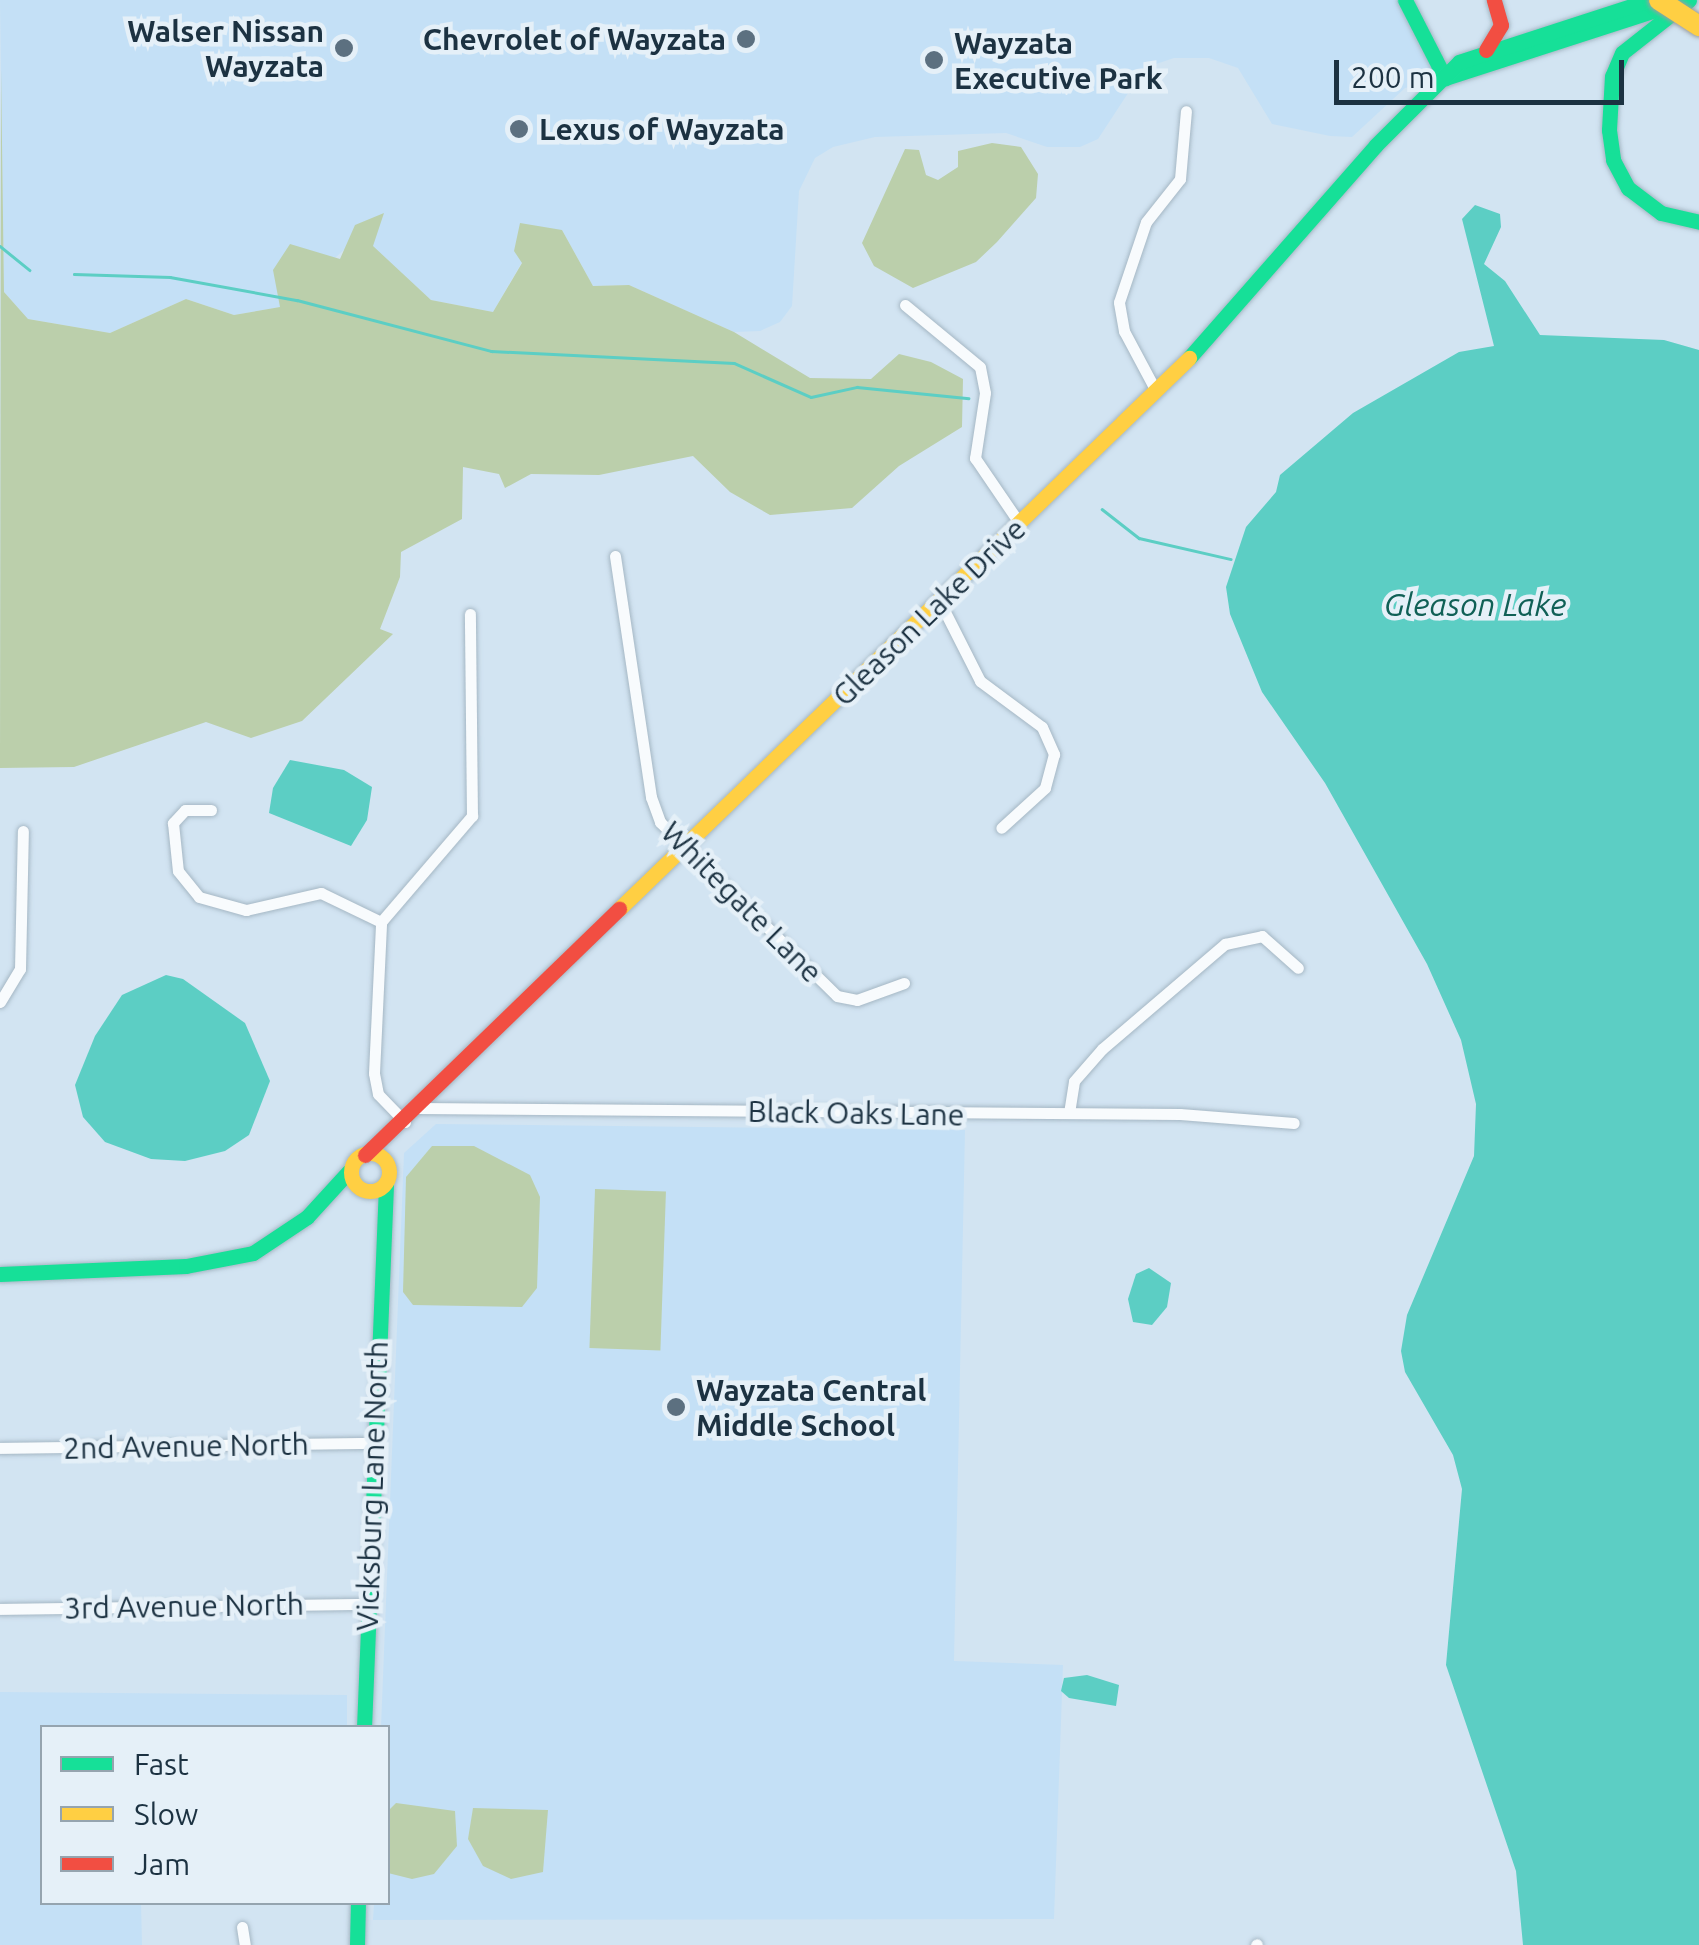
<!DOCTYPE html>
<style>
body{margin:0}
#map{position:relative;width:1699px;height:1945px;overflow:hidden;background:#d2e4f2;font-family:Ubuntu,sans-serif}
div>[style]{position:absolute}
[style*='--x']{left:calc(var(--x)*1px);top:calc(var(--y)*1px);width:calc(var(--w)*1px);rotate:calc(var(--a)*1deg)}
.built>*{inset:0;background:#c4e0f6}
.green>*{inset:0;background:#bbcfab;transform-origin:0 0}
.water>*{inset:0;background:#5ccec4}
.stream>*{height:2.5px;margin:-1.25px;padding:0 1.25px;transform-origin:1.25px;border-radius:1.25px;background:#5ccec4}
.roads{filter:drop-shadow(0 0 2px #a5b7c4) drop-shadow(0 0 2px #a5b7c4)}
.street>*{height:11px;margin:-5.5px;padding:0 5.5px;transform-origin:5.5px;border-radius:5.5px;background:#f8fbfd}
.fast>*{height:15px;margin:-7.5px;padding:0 7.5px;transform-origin:7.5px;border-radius:7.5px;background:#16e098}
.slow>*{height:15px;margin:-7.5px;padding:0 7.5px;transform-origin:7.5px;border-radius:7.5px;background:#ffcf43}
.slow>.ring{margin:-7.5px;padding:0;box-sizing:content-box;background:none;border:15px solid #ffcf43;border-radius:50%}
.jam>*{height:15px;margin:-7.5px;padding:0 7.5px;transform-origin:7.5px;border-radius:7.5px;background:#f24e42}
.bridges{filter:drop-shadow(0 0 2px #9c9fa1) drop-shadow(0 0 2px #9c9fa1)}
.slow-bridge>*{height:20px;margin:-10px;padding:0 10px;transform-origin:10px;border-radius:10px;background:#ffcf43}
.dots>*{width:28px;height:28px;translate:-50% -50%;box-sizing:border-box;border:5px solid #e5f0f8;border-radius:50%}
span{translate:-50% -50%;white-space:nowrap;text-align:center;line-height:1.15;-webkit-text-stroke:9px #e5f0f8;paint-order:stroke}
.poi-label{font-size:30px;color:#1c3242;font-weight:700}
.right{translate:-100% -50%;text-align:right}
.left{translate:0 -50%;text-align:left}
.street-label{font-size:30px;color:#1c3242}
.water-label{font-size:32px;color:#106056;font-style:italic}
.legend{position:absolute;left:40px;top:1725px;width:350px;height:180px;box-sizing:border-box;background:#e5f0f8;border:2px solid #95a4af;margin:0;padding:12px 18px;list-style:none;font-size:30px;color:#1c3242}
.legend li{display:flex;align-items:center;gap:20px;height:50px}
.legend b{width:50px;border:2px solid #95a4af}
.scale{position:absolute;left:1334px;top:60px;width:290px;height:45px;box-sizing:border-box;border:5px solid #1c3242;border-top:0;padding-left:12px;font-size:30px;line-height:35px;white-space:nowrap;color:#1c3242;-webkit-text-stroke:8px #e5f0f8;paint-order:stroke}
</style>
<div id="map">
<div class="built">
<div style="clip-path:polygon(0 0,1405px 0,1445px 78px,1405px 88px,1352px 137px,1330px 136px,1272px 124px,1238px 68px,1209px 58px,1174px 58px,1156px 64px,1134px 84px,1098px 139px,1080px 147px,1047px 147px,1006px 133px,875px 137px,833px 147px,815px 158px,799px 191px,792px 306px,780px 322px,760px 331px,734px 332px,629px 285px,593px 286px,562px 230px,522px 262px,493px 312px,431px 300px,372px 246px,383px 215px,280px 307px,234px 315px,186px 299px,110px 333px,28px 319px,4px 292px)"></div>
<div style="clip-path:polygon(436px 1124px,965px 1130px,954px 1661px,1063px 1665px,1054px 1919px,373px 1920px,374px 1903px,388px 1902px,388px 1728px,381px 1727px,404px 1153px)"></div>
<div style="clip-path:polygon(0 1692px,347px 1695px,347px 1727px,42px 1728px,42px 1902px,141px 1903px,142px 1945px,0 1945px)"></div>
</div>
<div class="green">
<div style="clip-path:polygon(1px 68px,4px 292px,28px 319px,110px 333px,186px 299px,234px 315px,280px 307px,273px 270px,290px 244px,340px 259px,355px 225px,384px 213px,373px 246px,431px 300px,493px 312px,522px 263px,514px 251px,520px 223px,562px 230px,593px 286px,629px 285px,734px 332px,810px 378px,871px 379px,899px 354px,931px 362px,963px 379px,962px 427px,899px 466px,852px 508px,770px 515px,730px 492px,693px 456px,599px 475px,531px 474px,505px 488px,499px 474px,463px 467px,462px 519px,401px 552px,400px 577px,380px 629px,393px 634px,302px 721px,251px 738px,206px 722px,74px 767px,0 768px)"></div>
<div style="clip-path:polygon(992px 143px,1021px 147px,1038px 174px,1036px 198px,997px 242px,976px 262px,913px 288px,874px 266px,862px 243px,905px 149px,919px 150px,926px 175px,938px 180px,958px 167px,958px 151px)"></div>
<div style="clip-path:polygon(432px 1146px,474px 1146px,530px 1175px,540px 1197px,537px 1288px,522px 1307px,413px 1305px,403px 1292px,406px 1177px)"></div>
<div style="left:595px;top:1189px;width:71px;height:159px;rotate:2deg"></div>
<div style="clip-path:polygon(396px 1803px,455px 1811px,457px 1846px,434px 1874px,412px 1879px,388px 1873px,388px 1811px)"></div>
<div style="clip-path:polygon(473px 1808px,548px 1810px,543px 1872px,511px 1879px,483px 1866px,468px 1839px)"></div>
</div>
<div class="water">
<div style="clip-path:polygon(1475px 205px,1500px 214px,1501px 227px,1484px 264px,1505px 281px,1540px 335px,1664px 340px,1699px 350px,1699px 1945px,1523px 1945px,1516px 1871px,1446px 1665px,1462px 1489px,1453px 1455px,1405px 1372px,1401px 1351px,1407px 1315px,1474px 1156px,1476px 1104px,1461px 1040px,1427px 964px,1325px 783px,1262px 692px,1230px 614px,1226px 587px,1246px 527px,1276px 492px,1280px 475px,1353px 413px,1459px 352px,1494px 346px,1462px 219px)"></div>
<div style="clip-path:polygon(290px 760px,344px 770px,372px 787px,367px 820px,351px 846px,269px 813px,273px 788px)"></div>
<div style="clip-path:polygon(166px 975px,183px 979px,245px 1023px,270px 1081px,249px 1135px,225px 1151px,185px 1161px,151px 1159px,105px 1142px,83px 1117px,75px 1085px,95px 1036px,122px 995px)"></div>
<div style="clip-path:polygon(1149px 1268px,1171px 1283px,1167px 1307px,1152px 1325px,1133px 1322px,1128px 1299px,1136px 1274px)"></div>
<div style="clip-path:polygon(1087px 1675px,1119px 1685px,1116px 1706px,1069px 1698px,1061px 1691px,1064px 1678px)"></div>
</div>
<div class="stream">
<div style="--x:0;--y:246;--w:38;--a:39"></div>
<div style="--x:74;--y:274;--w:96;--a:1.8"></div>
<div style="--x:170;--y:277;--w:129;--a:10.3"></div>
<div style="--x:297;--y:300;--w:201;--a:14.7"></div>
<div style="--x:491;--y:351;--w:243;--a:2.8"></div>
<div style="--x:734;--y:363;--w:84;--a:23.8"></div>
<div style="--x:811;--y:397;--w:47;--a:-12.3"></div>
<div style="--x:857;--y:387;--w:112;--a:5.7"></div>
<div style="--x:1102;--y:509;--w:47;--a:38.1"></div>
<div style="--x:1139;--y:538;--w:94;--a:12.9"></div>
</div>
<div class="roads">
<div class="street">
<div style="--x:905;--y:305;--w:97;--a:39.6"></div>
<div style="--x:980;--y:367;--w:26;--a:79"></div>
<div style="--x:985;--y:393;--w:66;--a:98.7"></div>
<div style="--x:975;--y:458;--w:80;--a:55.7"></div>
<div style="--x:1156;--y:391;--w:68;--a:-118.1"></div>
<div style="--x:1124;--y:331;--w:29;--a:-100"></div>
<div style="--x:1119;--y:302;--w:84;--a:-71.4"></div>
<div style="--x:1146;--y:222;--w:55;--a:-51.7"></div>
<div style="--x:1180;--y:179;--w:68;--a:-85"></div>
<div style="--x:615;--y:556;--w:244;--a:81.5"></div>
<div style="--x:651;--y:797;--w:27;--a:70"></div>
<div style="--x:660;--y:822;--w:248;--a:44.5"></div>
<div style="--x:837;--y:996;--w:20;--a:11"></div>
<div style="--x:857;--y:1000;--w:50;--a:-19.9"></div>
<div style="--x:940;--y:602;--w:89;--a:63.1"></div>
<div style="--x:980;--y:681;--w:77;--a:36.6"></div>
<div style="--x:1042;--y:727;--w:30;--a:66"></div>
<div style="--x:1054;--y:754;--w:35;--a:105"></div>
<div style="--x:1045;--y:788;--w:59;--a:137.7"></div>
<div style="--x:211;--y:810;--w:26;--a:180"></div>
<div style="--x:185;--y:810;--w:18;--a:133"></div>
<div style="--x:173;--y:823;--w:48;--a:84.1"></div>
<div style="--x:178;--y:871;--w:33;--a:51"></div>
<div style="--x:199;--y:897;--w:49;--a:15.5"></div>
<div style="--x:246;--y:910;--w:77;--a:-12.8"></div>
<div style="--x:321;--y:893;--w:67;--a:25.8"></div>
<div style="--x:0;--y:1002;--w:39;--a:-59"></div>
<div style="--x:20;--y:969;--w:138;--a:-88.8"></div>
<div style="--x:417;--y:1108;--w:763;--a:0.45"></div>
<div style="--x:1180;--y:1114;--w:114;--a:4.5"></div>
<div style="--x:1069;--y:1113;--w:32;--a:-81"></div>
<div style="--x:1074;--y:1081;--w:43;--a:-48.8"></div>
<div style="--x:1102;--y:1049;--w:162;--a:-40.5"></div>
<div style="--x:1225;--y:944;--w:38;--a:-12"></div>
<div style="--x:1262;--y:936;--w:48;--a:41.6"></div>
<div style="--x:405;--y:1122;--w:39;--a:-134"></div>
<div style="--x:378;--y:1094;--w:21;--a:-101"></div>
<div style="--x:374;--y:1073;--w:151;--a:-87.3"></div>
<div style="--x:381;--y:922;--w:140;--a:-49.4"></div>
<div style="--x:472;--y:816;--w:202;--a:-90.6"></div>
<div style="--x:0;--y:1448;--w:373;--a:-0.8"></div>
<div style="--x:0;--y:1609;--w:368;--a:-0.8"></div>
<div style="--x:242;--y:1927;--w:18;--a:81"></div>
<div style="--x:1256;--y:1945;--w:1;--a:-45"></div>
</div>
<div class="fast">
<div style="--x:1405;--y:0;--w:88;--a:62.9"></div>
<div style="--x:1689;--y:0;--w:85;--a:141.7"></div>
<div style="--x:1622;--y:53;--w:25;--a:113"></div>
<div style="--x:1612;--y:76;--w:54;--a:93.2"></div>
<div style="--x:1609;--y:130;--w:30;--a:82"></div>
<div style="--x:1613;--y:160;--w:32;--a:62"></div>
<div style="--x:1628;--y:188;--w:41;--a:37.1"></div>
<div style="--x:1661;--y:213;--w:39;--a:13"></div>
<div style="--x:1445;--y:78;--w:241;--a:-17.9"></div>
<div style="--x:1189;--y:358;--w:283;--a:-48.7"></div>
<div style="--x:1376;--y:145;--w:117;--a:-45"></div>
<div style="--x:1459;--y:62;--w:201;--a:-18"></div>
<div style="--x:0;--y:1274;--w:186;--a:-2.5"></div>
<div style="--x:186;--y:1266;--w:68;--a:-11"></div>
<div style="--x:253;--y:1253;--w:65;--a:-33.7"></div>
<div style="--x:307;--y:1217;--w:62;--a:-47.6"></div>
<div style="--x:364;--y:1728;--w:543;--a:-87.68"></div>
<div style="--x:357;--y:1945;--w:43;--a:-88.7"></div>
</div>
<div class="slow">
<div style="--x:619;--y:909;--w:793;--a:-44.03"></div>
<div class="ring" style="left:351px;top:1153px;width:23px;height:23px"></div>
</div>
<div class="jam">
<div style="--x:1486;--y:50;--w:29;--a:-59"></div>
<div style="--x:1501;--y:25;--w:26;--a:-106"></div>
<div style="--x:365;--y:1155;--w:354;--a:-44.1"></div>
</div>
</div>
<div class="bridges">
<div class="slow-bridge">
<div style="--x:1659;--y:0;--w:48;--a:33"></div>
</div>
</div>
<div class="dots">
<div style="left:746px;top:39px;background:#5c7080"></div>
<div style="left:344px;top:48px;background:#5c7080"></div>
<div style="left:934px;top:60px;background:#5c7080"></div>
<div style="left:519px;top:129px;background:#5c7080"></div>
<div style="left:676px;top:1407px;background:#5c7080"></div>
</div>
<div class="poi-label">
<span class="right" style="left:324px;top:48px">Walser Nissan<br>Wayzata</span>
<span class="right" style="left:726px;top:39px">Chevrolet of Wayzata</span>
<span class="left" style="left:954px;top:60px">Wayzata<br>Executive Park</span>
<span class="left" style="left:539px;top:129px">Lexus of Wayzata</span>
<span class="left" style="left:696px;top:1407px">Wayzata Central<br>Middle School</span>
</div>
<div class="street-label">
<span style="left:929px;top:612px;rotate:-44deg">Gleason Lake Drive</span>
<span style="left:742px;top:902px;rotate:45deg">Whitegate Lane</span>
<span style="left:856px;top:1113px;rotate:1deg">Black Oaks Lane</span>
<span style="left:186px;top:1446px;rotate:-1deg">2nd Avenue North</span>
<span style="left:372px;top:1486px;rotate:-88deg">Vicksburg Lane North</span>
<span style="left:184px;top:1606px;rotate:-1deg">3rd Avenue North</span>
</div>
<div class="water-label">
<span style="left:1475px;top:604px">Gleason Lake</span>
</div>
<ul class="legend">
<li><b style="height:12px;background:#16e098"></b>Fast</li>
<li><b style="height:12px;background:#ffcf43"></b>Slow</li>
<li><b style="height:12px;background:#f24e42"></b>Jam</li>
</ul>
<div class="scale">200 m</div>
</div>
